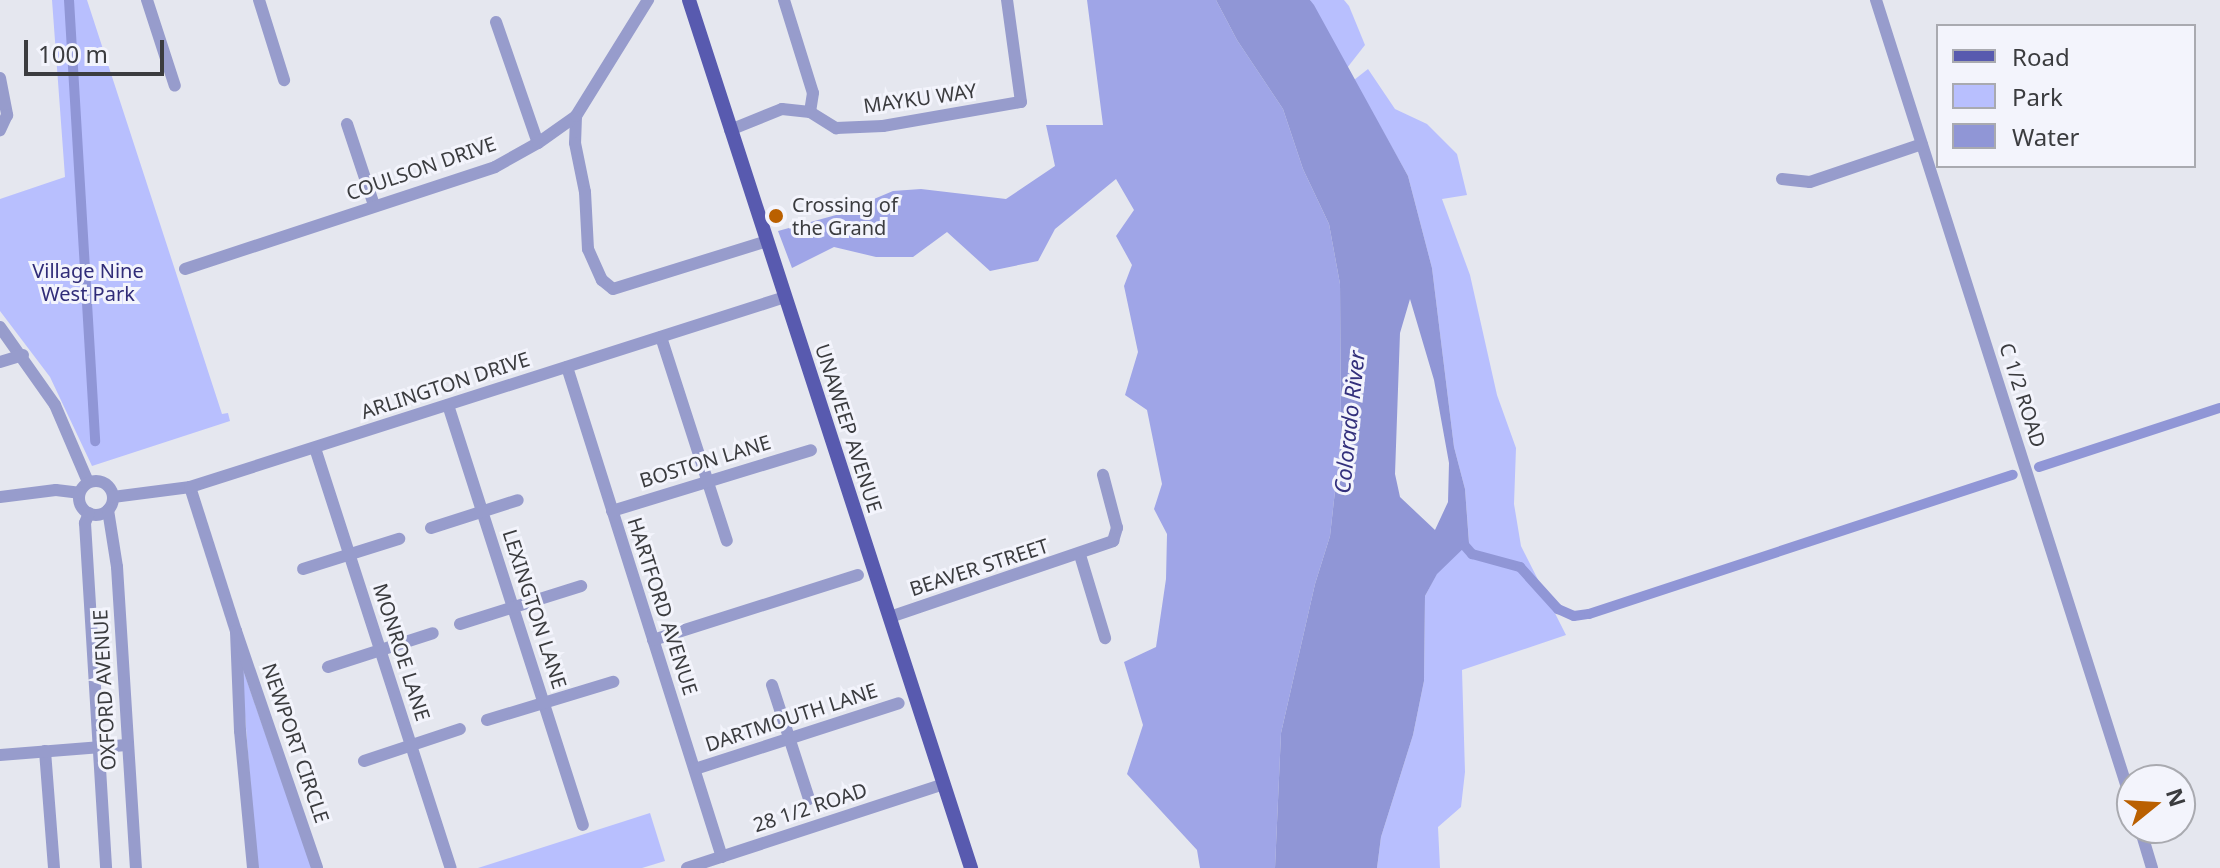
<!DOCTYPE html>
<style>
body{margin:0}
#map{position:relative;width:2220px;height:868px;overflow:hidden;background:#e5e7ef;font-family:"Noto Sans",sans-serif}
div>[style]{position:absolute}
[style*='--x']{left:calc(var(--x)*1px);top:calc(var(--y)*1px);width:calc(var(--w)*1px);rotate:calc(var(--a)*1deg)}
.green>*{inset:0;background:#b8bffe}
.forest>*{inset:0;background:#9fa5e7}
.water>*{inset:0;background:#9096d6}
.canal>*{height:10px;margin:-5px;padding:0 5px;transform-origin:5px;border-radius:5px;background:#9096d6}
.minor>*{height:12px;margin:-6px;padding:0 6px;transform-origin:6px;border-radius:6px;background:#979ccc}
.minor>.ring{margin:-6px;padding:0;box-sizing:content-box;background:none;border:12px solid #979ccc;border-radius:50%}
.major>*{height:14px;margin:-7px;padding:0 7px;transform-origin:7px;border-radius:7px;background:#585aaf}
.dots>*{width:22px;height:22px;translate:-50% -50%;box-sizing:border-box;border:4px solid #f3f4fc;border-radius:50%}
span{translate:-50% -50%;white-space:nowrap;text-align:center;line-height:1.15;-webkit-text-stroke:6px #f3f4fc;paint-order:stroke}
.street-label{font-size:20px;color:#3b3c3f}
.poi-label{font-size:20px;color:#3b3c3f}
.left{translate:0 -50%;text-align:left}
.park-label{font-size:20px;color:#302c78}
.water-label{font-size:22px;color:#33307c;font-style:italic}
.legend{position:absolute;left:1936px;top:24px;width:260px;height:144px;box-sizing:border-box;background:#f3f4fc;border:2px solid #a9aab0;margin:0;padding:10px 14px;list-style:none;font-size:24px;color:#3b3c3f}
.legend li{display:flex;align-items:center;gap:16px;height:40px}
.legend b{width:40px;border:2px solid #a9aab0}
.north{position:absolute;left:2116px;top:764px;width:80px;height:80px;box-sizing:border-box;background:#f3f4fc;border:2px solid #a9aab0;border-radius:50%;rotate:72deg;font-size:22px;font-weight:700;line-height:32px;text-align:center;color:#3b3c3f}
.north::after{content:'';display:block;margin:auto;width:28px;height:36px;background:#ba6000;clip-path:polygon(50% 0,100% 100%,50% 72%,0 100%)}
.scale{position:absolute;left:24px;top:40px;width:140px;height:36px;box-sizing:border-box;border:4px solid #3b3c3f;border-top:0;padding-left:10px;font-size:24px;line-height:28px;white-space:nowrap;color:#3b3c3f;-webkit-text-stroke:6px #f3f4fc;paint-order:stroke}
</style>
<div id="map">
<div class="green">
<div style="clip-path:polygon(52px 0,87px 0,222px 414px,228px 413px,230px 421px,92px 466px,50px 377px,0 311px,0 199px,65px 177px)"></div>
<div style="clip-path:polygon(1310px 0,1344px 0,1349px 6px,1365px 45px,1347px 68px)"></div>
<div style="clip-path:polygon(1368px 69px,1395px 109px,1427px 124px,1457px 154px,1467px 195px,1442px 199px,1470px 275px,1497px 395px,1516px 448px,1514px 504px,1521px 546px,1566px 635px,1462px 670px,1465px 772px,1461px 807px,1438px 827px,1440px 868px,1377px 868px,1381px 837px,1413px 735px,1424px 681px,1425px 596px,1437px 573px,1469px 542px,1465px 489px,1454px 447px,1432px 268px,1408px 176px,1354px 80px)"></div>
<div style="clip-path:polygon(241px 664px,312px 868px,257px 868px)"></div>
<div style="clip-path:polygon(650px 813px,665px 861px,642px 868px,478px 868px)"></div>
</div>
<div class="forest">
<div style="clip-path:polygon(1087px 0,1216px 0,1237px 40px,1283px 109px,1303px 169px,1329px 224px,1340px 284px,1341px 437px,1330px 536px,1315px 584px,1281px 733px,1275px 868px,1200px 868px,1197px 850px,1127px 774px,1143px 725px,1124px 662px,1156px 647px,1166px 579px,1167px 534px,1154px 509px,1162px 484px,1147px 410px,1125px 395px,1138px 352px,1124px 286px,1132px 265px,1116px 236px,1134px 210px,1116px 179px,1055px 229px,1038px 261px,990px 271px,947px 232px,913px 257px,876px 257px,834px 247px,792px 268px,778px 231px,836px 215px,893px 191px,921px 189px,1006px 199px,1055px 166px,1046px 125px,1103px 125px)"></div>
</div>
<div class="water">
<div style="clip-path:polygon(evenodd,1216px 0,1310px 0,1314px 5px,1408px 176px,1432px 268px,1454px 447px,1465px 489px,1469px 543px,1437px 574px,1425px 596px,1424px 681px,1413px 735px,1381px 837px,1377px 868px,1275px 868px,1281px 733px,1315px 584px,1330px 536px,1341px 437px,1340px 284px,1329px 224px,1303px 169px,1283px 109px,1237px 40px,1216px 0,1410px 299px,1434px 380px,1449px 463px,1448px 502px,1435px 530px,1400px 497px,1395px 474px,1400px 333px,1410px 299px)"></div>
</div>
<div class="canal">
<div style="--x:69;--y:0;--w:442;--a:86.6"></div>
<div style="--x:2039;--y:467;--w:190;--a:-18.1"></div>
<div style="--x:1465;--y:546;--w:11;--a:49"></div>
<div style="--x:1472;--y:554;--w:50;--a:15.2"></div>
<div style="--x:1520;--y:567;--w:57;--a:47.9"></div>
<div style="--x:1558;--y:609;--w:17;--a:24"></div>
<div style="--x:1574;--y:616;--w:15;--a:-8"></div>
<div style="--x:1589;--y:614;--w:446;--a:-18.2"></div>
</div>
<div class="minor">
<div style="--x:147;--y:0;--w:90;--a:72"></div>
<div style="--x:259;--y:0;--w:84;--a:72.6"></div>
<div style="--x:784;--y:0;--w:97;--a:72.7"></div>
<div style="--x:813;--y:93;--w:19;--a:99"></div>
<div style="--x:1876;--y:0;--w:843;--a:72.32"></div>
<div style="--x:496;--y:22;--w:128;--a:70.9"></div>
<div style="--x:0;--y:78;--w:38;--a:79"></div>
<div style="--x:7;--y:115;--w:17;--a:115"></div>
<div style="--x:576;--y:116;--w:27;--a:92"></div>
<div style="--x:575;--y:143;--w:50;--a:78.5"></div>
<div style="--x:585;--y:192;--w:57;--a:87"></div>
<div style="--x:588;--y:249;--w:34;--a:66"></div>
<div style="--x:602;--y:280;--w:14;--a:39"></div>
<div style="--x:613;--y:289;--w:161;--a:-17.3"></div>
<div style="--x:347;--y:124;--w:85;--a:71.6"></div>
<div style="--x:730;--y:130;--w:56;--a:-22"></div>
<div style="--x:782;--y:109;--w:28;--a:6"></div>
<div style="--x:810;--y:112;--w:31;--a:32"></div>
<div style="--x:836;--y:128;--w:47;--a:-2.4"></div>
<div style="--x:883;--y:126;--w:140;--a:-9.9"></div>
<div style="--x:1021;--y:102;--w:103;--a:-97.8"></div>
<div style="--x:1782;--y:179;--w:28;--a:6"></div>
<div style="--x:1810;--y:182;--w:118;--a:-18.7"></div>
<div style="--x:185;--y:269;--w:326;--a:-18.2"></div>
<div style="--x:495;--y:167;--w:49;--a:-29.2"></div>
<div style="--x:538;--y:143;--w:47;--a:-35.4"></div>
<div style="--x:576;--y:116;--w:137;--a:-58.2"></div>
<div style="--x:0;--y:327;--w:95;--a:54.8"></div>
<div style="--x:55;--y:405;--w:84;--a:66.8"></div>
<div style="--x:661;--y:337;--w:214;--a:72.1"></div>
<div style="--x:0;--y:362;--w:24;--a:-17"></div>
<div style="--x:567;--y:367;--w:514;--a:72.45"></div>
<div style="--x:448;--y:405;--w:441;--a:72.2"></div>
<div style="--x:315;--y:448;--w:441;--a:72.1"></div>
<div class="ring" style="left:79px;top:481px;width:22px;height:22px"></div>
<div style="--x:190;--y:487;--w:151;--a:72.3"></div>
<div style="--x:0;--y:497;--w:56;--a:-7.1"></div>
<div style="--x:56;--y:490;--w:23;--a:7"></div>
<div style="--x:113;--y:497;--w:78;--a:-7.4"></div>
<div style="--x:190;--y:487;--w:625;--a:-17.71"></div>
<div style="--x:108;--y:510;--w:58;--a:81"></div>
<div style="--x:117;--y:567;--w:302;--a:86.4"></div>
<div style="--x:612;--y:511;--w:208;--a:-17"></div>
<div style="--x:89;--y:513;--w:11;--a:112"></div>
<div style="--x:85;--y:523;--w:346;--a:86.5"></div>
<div style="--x:431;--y:528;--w:91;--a:-17.8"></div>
<div style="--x:1080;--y:555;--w:87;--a:73.2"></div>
<div style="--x:303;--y:569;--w:101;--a:-17.4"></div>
<div style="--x:890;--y:617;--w:236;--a:-18.8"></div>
<div style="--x:1113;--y:541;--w:14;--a:-73"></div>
<div style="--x:1117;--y:528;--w:55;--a:-104.8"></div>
<div style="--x:460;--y:624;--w:127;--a:-17.4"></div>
<div style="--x:653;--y:640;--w:215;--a:-17.6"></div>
<div style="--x:328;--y:667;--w:110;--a:-17.9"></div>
<div style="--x:772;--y:685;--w:120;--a:72"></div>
<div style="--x:487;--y:720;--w:132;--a:-16.8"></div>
<div style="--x:45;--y:751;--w:117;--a:85.6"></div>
<div style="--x:0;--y:755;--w:127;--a:-4.5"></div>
<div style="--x:364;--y:761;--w:101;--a:-18.4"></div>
<div style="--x:695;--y:769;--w:214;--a:-17.9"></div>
<div style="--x:2140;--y:828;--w:42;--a:73.3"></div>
<div style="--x:253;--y:868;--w:138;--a:-95.4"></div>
<div style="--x:240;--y:731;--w:100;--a:-92.3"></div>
<div style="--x:236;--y:631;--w:250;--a:71.1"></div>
<div style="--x:687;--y:868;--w:270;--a:-18.1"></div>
</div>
<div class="major">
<div style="--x:689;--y:0;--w:913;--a:72"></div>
</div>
<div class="dots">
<div style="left:776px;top:216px;background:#ba6000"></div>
</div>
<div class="street-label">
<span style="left:920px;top:98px;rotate:-8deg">MAYKU WAY</span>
<span style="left:421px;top:168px;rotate:-19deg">COULSON DRIVE</span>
<span style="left:445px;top:385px;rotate:-18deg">ARLINGTON DRIVE</span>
<span style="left:2023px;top:395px;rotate:72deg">C 1/2 ROAD</span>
<span style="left:849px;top:428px;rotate:72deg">UNAWEEP AVENUE</span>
<span style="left:705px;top:461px;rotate:-17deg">BOSTON LANE</span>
<span style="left:979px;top:567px;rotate:-18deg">BEAVER STREET</span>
<span style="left:663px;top:606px;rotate:72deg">HARTFORD AVENUE</span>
<span style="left:535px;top:609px;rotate:72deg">LEXINGTON LANE</span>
<span style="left:402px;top:652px;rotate:72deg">MONROE LANE</span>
<span style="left:104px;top:690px;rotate:-93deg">OXFORD AVENUE</span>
<span style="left:791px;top:717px;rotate:-18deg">DARTMOUTH LANE</span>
<span style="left:296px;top:743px;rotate:71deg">NEWPORT CIRCLE</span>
<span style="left:810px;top:807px;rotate:-18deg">28 1/2 ROAD</span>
</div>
<div class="poi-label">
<span class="left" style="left:792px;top:216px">Crossing of<br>the Grand</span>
</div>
<div class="park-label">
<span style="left:88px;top:282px">Village Nine<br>West Park</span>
</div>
<div class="water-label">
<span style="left:1349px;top:422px;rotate:-84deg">Colorado River</span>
</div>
<ul class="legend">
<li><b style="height:10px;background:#585aaf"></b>Road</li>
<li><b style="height:22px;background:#b8bffe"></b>Park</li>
<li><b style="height:22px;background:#9096d6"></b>Water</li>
</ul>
<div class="north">N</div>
<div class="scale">100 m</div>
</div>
